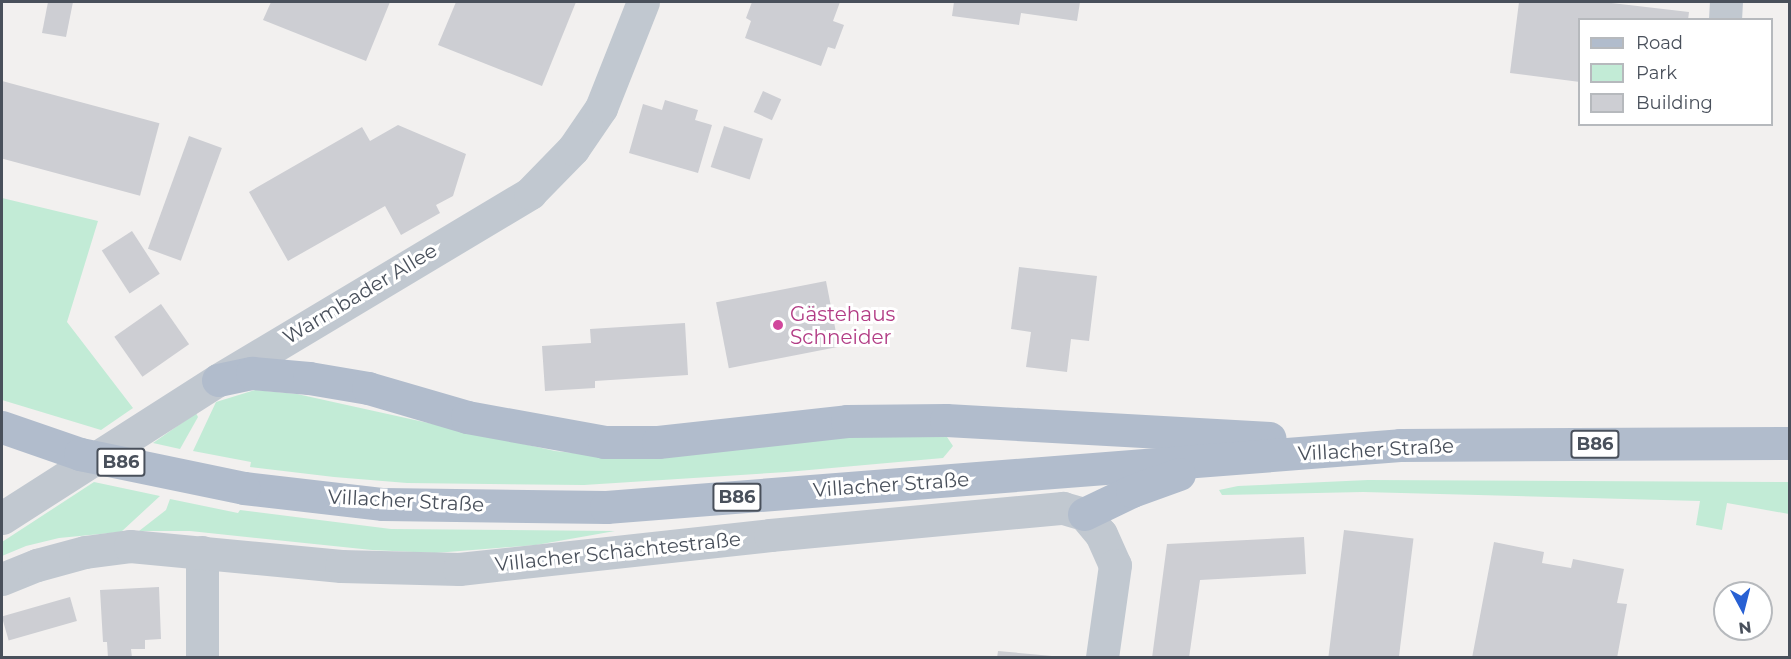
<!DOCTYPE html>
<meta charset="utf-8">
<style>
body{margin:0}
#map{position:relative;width:1791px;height:659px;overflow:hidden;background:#f2f0ef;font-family:Montserrat,sans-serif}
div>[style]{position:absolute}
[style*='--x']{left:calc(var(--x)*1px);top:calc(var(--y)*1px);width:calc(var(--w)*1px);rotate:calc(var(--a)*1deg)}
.green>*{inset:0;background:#c2ebd6}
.building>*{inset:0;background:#cdced3;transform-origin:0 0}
.minor>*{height:33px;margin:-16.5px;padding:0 16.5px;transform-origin:16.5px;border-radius:16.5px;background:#c1c8d0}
.tertiary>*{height:33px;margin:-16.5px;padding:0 16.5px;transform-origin:16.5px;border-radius:16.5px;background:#c1c8d0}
.primary>*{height:33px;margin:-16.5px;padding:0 16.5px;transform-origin:16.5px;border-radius:16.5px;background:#b1bccc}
.primary-bridge>*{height:33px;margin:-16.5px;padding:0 16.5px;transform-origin:16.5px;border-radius:16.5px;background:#b1bccc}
.dots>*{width:16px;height:16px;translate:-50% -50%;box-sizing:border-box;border:3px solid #fff;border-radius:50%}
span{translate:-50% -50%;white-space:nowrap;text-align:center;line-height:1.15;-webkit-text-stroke:6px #fff;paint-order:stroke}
.shield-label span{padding:2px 4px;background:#fff;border:2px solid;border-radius:4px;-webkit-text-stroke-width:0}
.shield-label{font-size:18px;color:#49505b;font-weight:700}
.street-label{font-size:20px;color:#49505b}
.hotel-label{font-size:20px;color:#b23c85}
.left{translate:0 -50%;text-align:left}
.frame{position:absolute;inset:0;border:3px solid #49505b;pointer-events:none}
.legend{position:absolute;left:1578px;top:18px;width:195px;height:108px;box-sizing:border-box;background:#fff;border:2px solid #b6b9bd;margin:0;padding:8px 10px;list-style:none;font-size:18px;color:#49505b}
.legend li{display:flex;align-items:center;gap:12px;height:30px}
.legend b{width:30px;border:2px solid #b6b9bd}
.north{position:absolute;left:1713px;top:581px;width:60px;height:60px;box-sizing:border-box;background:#fff;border:2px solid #b6b9bd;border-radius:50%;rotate:173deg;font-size:16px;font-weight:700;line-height:24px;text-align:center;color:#49505b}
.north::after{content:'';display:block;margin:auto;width:21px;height:27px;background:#2860d3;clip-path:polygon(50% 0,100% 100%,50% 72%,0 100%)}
</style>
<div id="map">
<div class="green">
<div style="clip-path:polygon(2px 198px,98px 221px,67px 322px,133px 408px,101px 430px,2px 400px)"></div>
<div style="clip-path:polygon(255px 390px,297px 394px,555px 451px,583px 454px,845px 436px,945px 434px,953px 446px,943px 458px,787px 472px,584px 485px,407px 483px,334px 477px,250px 467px,251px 462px,193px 451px,216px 402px)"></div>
<div style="clip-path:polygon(196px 413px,198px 417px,180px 449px,153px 443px)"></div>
<div style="clip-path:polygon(1368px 480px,1789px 482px,1789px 514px,1727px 503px,1722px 530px,1696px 525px,1700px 501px,1363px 492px,1222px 495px,1219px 490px,1238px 486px)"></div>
<div style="clip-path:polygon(94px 482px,160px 496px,121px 532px,59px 538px,26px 546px,2px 556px,2px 542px)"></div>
<div style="clip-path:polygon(170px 499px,238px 513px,240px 510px,391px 529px,615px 531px,536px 545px,435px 553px,372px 550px,190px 531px,139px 531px,166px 510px)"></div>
</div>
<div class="building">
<div style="clip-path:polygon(48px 2px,73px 2px,66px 37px,42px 33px)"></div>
<div style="clip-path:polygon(271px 2px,390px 2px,366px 61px,263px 20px)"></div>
<div style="clip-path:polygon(456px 2px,576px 2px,542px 86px,438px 45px)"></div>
<div style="clip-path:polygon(752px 2px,840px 2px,833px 21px,844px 25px,835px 49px,828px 47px,821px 66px,745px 38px,751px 21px,746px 18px)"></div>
<div style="clip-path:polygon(954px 2px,1080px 2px,1077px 21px,1021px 13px,1019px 25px,952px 16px)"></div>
<div style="clip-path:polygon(1519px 2px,1603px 2px,1689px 12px,1688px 20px,1580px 20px,1580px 82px,1510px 73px)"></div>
<div style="left:2px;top:81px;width:163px;height:75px;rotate:15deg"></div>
<div style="left:763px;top:91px;width:20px;height:23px;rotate:24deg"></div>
<div style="clip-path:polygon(665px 100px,698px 110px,695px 120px,712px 125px,698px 173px,629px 153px,643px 104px,662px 110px)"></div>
<div style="clip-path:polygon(398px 125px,466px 154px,453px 196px,436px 205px,440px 213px,401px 235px,385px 206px,288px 261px,249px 192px,362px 127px,370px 141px)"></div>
<div style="left:724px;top:126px;width:41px;height:43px;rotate:18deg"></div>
<div style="left:189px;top:136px;width:35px;height:120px;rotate:20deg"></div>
<div style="left:132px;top:231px;width:51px;height:36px;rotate:57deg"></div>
<div style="clip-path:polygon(1019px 267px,1097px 276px,1089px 341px,1071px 339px,1067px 372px,1026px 367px,1031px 332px,1011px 329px)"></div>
<div style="left:826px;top:281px;width:67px;height:112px;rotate:79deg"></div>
<div style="left:161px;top:304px;width:49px;height:57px;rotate:55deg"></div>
<div style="clip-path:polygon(685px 323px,688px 375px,595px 381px,595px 388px,545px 391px,542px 346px,591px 343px,590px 329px)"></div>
<div style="left:1344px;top:530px;width:70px;height:129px;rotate:7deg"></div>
<div style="clip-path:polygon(1304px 537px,1306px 574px,1200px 580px,1189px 658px,1152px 658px,1167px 544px)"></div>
<div style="clip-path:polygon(1494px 542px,1544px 552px,1542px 563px,1571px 568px,1573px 559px,1624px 569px,1617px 603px,1627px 604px,1617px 658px,1472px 658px)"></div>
<div style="clip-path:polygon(159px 587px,161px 639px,145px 640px,145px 649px,131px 649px,132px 658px,108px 658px,107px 642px,103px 642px,100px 590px)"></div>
<div style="left:70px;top:597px;width:25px;height:71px;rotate:74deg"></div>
<div style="clip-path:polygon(998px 651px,1052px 656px,1051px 658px,997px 658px)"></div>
</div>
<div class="minor">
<div style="--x:1725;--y:20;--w:18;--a:-87"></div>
<div style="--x:1084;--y:514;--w:26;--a:50"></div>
<div style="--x:1101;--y:534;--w:34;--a:66"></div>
<div style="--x:1115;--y:565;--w:94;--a:98"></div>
<div style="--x:2;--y:518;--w:256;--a:-32.6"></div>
<div style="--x:218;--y:380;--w:364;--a:-30.9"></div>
<div style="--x:530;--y:193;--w:62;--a:-45.7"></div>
<div style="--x:573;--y:149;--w:50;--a:-55.7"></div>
<div style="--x:601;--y:108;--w:114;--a:-68.4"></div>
<div style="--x:202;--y:552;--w:106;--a:90"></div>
</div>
<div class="tertiary">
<div style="--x:2;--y:579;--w:38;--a:-22"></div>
<div style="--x:37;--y:565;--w:50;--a:-15.2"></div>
<div style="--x:85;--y:552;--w:45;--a:-7.6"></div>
<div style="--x:130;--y:546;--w:212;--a:5.4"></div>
<div style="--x:341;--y:566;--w:118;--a:1.5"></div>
<div style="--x:459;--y:569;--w:313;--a:-6.2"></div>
<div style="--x:770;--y:535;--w:294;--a:-5.3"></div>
<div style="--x:1063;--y:508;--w:22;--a:16"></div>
</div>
<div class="primary">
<div style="--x:218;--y:380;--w:35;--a:-12"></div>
<div style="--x:252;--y:373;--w:57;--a:5"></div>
<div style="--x:309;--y:378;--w:60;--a:9.6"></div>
<div style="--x:368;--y:388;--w:103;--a:16.3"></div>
<div style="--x:467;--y:417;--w:139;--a:10.3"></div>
<div style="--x:604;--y:442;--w:54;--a:0"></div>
<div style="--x:658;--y:442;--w:190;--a:-6.3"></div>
<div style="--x:847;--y:421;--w:99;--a:-0.6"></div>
<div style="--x:946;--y:420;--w:324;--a:3.2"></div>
<div style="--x:244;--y:488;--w:140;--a:6.6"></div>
<div style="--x:383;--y:504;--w:223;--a:0.8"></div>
<div style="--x:606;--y:507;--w:796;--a:-4.46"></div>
<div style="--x:1400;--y:445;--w:390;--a:-0.3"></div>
<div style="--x:1084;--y:514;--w:53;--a:-25.6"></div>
<div style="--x:1132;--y:491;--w:50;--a:-19.9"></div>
</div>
<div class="primary-bridge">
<div style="--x:2;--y:427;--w:83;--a:19.1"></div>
<div style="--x:80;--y:454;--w:167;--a:11.7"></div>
</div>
<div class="dots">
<div style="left:778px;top:325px;background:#d1479c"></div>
</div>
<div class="shield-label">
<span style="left:1595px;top:444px">B86</span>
<span style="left:121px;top:462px">B86</span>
<span style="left:737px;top:497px">B86</span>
</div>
<div class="street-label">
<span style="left:360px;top:294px;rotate:-31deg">Warmbader Allee</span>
<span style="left:1376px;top:450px;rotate:-3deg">Villacher Straße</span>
<span style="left:891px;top:485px;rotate:-4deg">Villacher Straße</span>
<span style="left:406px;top:501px;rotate:3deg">Villacher Straße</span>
<span style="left:618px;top:552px;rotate:-6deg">Villacher Schächtestraße</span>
</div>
<div class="hotel-label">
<span class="left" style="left:790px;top:326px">Gästehaus<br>Schneider</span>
</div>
<div class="frame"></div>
<ul class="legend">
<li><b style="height:8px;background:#b1bccc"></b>Road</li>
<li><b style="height:16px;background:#c2ebd6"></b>Park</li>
<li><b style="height:16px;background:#cdced3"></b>Building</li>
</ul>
<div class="north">N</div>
</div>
